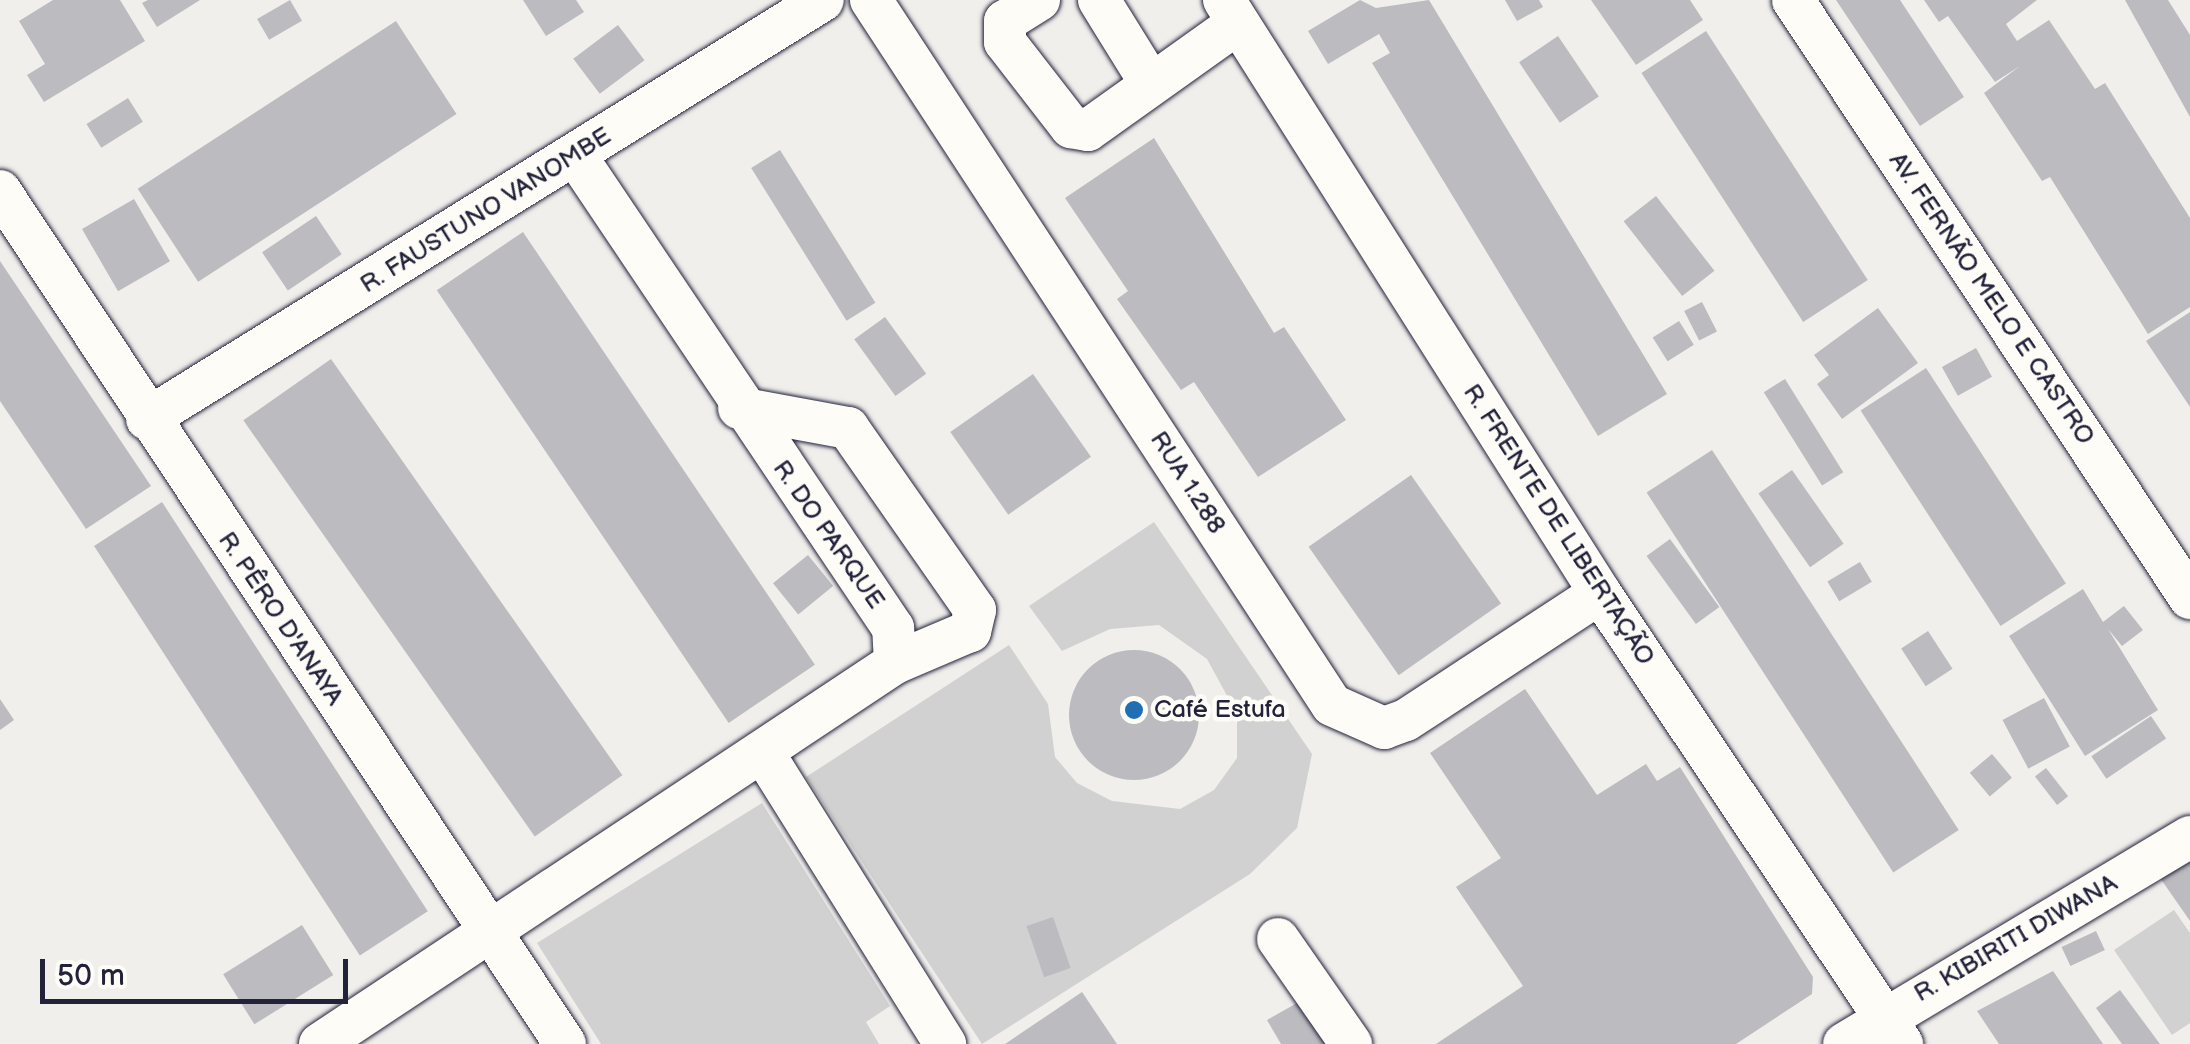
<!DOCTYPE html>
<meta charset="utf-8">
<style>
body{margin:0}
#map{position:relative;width:2190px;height:1044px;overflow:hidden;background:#f0efec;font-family:"Balsamiq Sans",sans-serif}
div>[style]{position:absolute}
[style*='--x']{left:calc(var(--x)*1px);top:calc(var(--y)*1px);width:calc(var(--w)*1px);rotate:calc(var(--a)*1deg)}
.green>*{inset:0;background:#d2d1d1}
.building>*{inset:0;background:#bcbcc0;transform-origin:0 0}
.round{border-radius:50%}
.roads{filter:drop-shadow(0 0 2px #22223b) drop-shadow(0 0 2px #22223b)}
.minor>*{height:42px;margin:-21px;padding:0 21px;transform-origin:21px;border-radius:21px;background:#fdfcf7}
.dots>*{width:28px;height:28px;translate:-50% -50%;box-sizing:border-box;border:5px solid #fdfcf7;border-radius:50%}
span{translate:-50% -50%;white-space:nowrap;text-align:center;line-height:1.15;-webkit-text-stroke:9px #fdfcf7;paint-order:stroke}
.street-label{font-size:25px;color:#22223b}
.poi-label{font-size:25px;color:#22223b}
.left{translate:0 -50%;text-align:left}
.scale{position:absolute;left:40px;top:959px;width:308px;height:45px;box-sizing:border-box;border:5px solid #22223b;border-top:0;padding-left:12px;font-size:30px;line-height:35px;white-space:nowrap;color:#22223b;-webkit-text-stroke:8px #fdfcf7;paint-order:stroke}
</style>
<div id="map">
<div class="green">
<div style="clip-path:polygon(1154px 522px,1312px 754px,1297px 828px,1250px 874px,982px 1044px,806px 777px,1009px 645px,1048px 704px,1055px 757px,1077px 783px,1112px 801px,1180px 809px,1214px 790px,1237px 758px,1237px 714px,1207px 659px,1159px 625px,1110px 629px,1062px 651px,1029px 606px)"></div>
<div style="clip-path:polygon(762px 803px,890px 1006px,866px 1022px,879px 1044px,601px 1044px,537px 943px)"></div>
<div style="clip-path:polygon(2174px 910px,2190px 933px,2190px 1023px,2172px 1035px,2114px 950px)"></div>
</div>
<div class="building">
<div style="clip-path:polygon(53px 0,120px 0,145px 41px,44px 102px,27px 75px,45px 64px,19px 21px)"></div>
<div style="clip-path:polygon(200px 0,157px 27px,142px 3px,148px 0)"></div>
<div style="left:290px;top:0;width:24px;height:38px;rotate:60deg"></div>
<div style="clip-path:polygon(523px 0,576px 0,584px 12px,546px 36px)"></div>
<div style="clip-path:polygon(1360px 0,1376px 8px,1429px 0,1667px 394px,1598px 436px,1372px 63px,1390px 53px,1379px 34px,1328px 64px,1308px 31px)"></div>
<div style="clip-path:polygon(1505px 0,1539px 0,1543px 7px,1517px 21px)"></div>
<div style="clip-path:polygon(1591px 0,1690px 0,1703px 20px,1636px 65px)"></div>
<div style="clip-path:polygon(1836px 0,1900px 0,1964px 97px,1920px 126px)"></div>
<div style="clip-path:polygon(1924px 0,2037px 0,2006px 24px,2017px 41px,2049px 20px,2095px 89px,2105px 83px,2190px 218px,2190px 307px,2148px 334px,2050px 177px,2042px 181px,1984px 93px,2020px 66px,1995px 82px,1948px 16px,1939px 22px)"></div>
<div style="clip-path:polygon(2125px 0,2168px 0,2190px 35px,2190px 117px)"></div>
<div style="left:396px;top:21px;width:111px;height:308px;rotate:57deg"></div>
<div style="left:618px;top:25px;width:44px;height:56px;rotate:53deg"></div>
<div style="left:1706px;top:31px;width:297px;height:77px;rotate:57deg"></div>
<div style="left:1558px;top:36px;width:73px;height:47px;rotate:56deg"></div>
<div style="left:128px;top:98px;width:28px;height:49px;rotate:58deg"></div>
<div style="clip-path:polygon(1154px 138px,1274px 333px,1284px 327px,1346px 420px,1258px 477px,1194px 382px,1181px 390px,1117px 299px,1128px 291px,1065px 198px)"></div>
<div style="left:780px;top:150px;width:180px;height:34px;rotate:58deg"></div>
<div style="left:1656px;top:196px;width:95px;height:41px;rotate:52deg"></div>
<div style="left:134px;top:199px;width:72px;height:60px;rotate:60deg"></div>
<div style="left:316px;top:216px;width:46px;height:65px;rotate:56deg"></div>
<div style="left:523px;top:232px;width:522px;height:104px;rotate:56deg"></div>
<div style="clip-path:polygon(0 261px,151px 486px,86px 529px,0 401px)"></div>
<div style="left:1702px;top:302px;width:33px;height:20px;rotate:63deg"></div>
<div style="clip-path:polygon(1878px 308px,1918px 363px,1842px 419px,1817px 384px,1829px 375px,1814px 355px)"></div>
<div style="clip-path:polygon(2190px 312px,2190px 407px,2146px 341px)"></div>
<div style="left:885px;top:317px;width:70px;height:38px;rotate:54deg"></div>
<div style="left:1679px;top:321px;width:28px;height:31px;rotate:58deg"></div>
<div style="left:1976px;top:348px;width:33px;height:39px;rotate:61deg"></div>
<div style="left:331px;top:359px;width:508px;height:107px;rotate:55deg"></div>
<div style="left:1926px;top:368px;width:257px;height:78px;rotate:57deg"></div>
<div style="left:1033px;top:374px;width:101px;height:101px;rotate:55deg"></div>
<div style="left:1785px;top:379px;width:110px;height:25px;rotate:58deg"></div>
<div style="left:1712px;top:450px;width:453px;height:78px;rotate:57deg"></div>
<div style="left:1792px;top:470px;width:90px;height:41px;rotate:55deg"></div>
<div style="left:1411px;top:475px;width:157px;height:125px;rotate:55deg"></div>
<div style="left:162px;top:502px;width:488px;height:81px;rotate:57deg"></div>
<div style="left:1670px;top:539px;width:84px;height:29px;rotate:54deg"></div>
<div style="left:808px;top:555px;width:40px;height:45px;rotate:51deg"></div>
<div style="left:1860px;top:562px;width:23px;height:38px;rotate:59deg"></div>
<div style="clip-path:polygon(2083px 589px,2103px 622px,2124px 606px,2143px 630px,2122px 646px,2108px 629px,2158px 710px,2085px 756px,2009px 636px)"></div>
<div style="left:1928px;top:631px;width:45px;height:32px;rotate:57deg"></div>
<div class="round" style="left:1069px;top:650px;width:130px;height:130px"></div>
<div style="clip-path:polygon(1525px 689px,1597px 795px,1646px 764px,1657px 781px,1680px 767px,1813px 977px,1812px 994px,1736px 1044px,1436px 1044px,1523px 986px,1456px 887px,1501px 858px,1430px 753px)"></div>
<div style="left:2044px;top:698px;width:55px;height:47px;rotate:62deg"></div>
<div style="clip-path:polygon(0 699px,14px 720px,0 730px)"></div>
<div style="left:2151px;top:716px;width:27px;height:72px;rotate:56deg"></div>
<div style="left:1992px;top:754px;width:31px;height:29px;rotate:50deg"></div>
<div style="left:2046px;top:768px;width:36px;height:14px;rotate:52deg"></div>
<div style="clip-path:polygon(2190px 852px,2190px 921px,2158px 875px)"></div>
<div style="left:1053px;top:917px;width:54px;height:28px;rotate:71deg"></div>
<div style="left:302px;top:925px;width:59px;height:93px;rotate:58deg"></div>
<div style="left:2096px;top:931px;width:21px;height:38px;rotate:65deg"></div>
<div style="clip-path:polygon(2053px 971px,2103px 1044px,1999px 1044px,1977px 1011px)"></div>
<div style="clip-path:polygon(2120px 990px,2160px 1044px,2122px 1044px,2096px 1008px)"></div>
<div style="clip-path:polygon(1082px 992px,1117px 1044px,1005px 1044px)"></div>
<div style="clip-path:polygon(1304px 999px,1329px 1044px,1281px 1044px,1267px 1020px)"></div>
</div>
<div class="roads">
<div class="minor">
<div style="--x:871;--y:0;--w:842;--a:56.82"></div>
<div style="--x:1332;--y:705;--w:57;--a:23.9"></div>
<div style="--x:1384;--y:728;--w:23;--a:-20"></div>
<div style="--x:1406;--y:720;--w:232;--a:-33.2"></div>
<div style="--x:1039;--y:0;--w:40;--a:148"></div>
<div style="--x:1005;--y:21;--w:21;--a:90"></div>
<div style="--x:1005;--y:42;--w:108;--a:52.2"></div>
<div style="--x:1071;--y:127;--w:17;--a:10"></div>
<div style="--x:1088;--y:130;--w:184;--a:-35.5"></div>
<div style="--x:1099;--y:0;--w:99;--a:58.2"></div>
<div style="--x:1224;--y:0;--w:702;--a:57.62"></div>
<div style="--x:1600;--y:593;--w:543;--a:56.19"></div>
<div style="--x:1793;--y:0;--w:718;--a:56.42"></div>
<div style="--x:0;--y:191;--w:1023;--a:56.48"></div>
<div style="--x:739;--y:408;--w:111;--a:10.4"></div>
<div style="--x:848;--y:428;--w:222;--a:55.1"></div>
<div style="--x:975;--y:610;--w:22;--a:103"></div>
<div style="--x:970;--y:631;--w:82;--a:156.9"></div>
<div style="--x:147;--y:419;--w:795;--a:-31.79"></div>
<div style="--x:764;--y:754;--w:342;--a:58"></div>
<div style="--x:1278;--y:939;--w:128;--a:55.2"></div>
<div style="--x:320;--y:1044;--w:690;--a:-33.53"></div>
<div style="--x:895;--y:663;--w:35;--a:-93"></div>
<div style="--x:893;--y:628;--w:569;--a:-123.89"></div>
<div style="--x:1844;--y:1044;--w:403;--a:-30.9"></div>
</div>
</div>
<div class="dots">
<div style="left:1134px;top:710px;background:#1f6fb2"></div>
</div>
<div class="street-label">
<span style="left:486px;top:211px;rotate:-32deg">R. FAUSTUNO VANOMBE</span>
<span style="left:1991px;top:299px;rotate:56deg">AV. FERNÃO MELO E CASTRO</span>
<span style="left:1187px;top:483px;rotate:57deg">RUA 1.288</span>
<span style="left:1558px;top:525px;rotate:57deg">R. FRENTE DE LIBERTAÇÃO</span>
<span style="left:828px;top:535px;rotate:55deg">R. DO PARQUE</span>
<span style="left:280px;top:619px;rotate:56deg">R. PÊRO D'ANAYA</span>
<span style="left:2016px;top:939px;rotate:-30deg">R. KIBIRITI DIWANA</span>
</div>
<div class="poi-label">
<span class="left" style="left:1154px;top:710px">Café Estufa</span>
</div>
<div class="scale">50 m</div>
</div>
